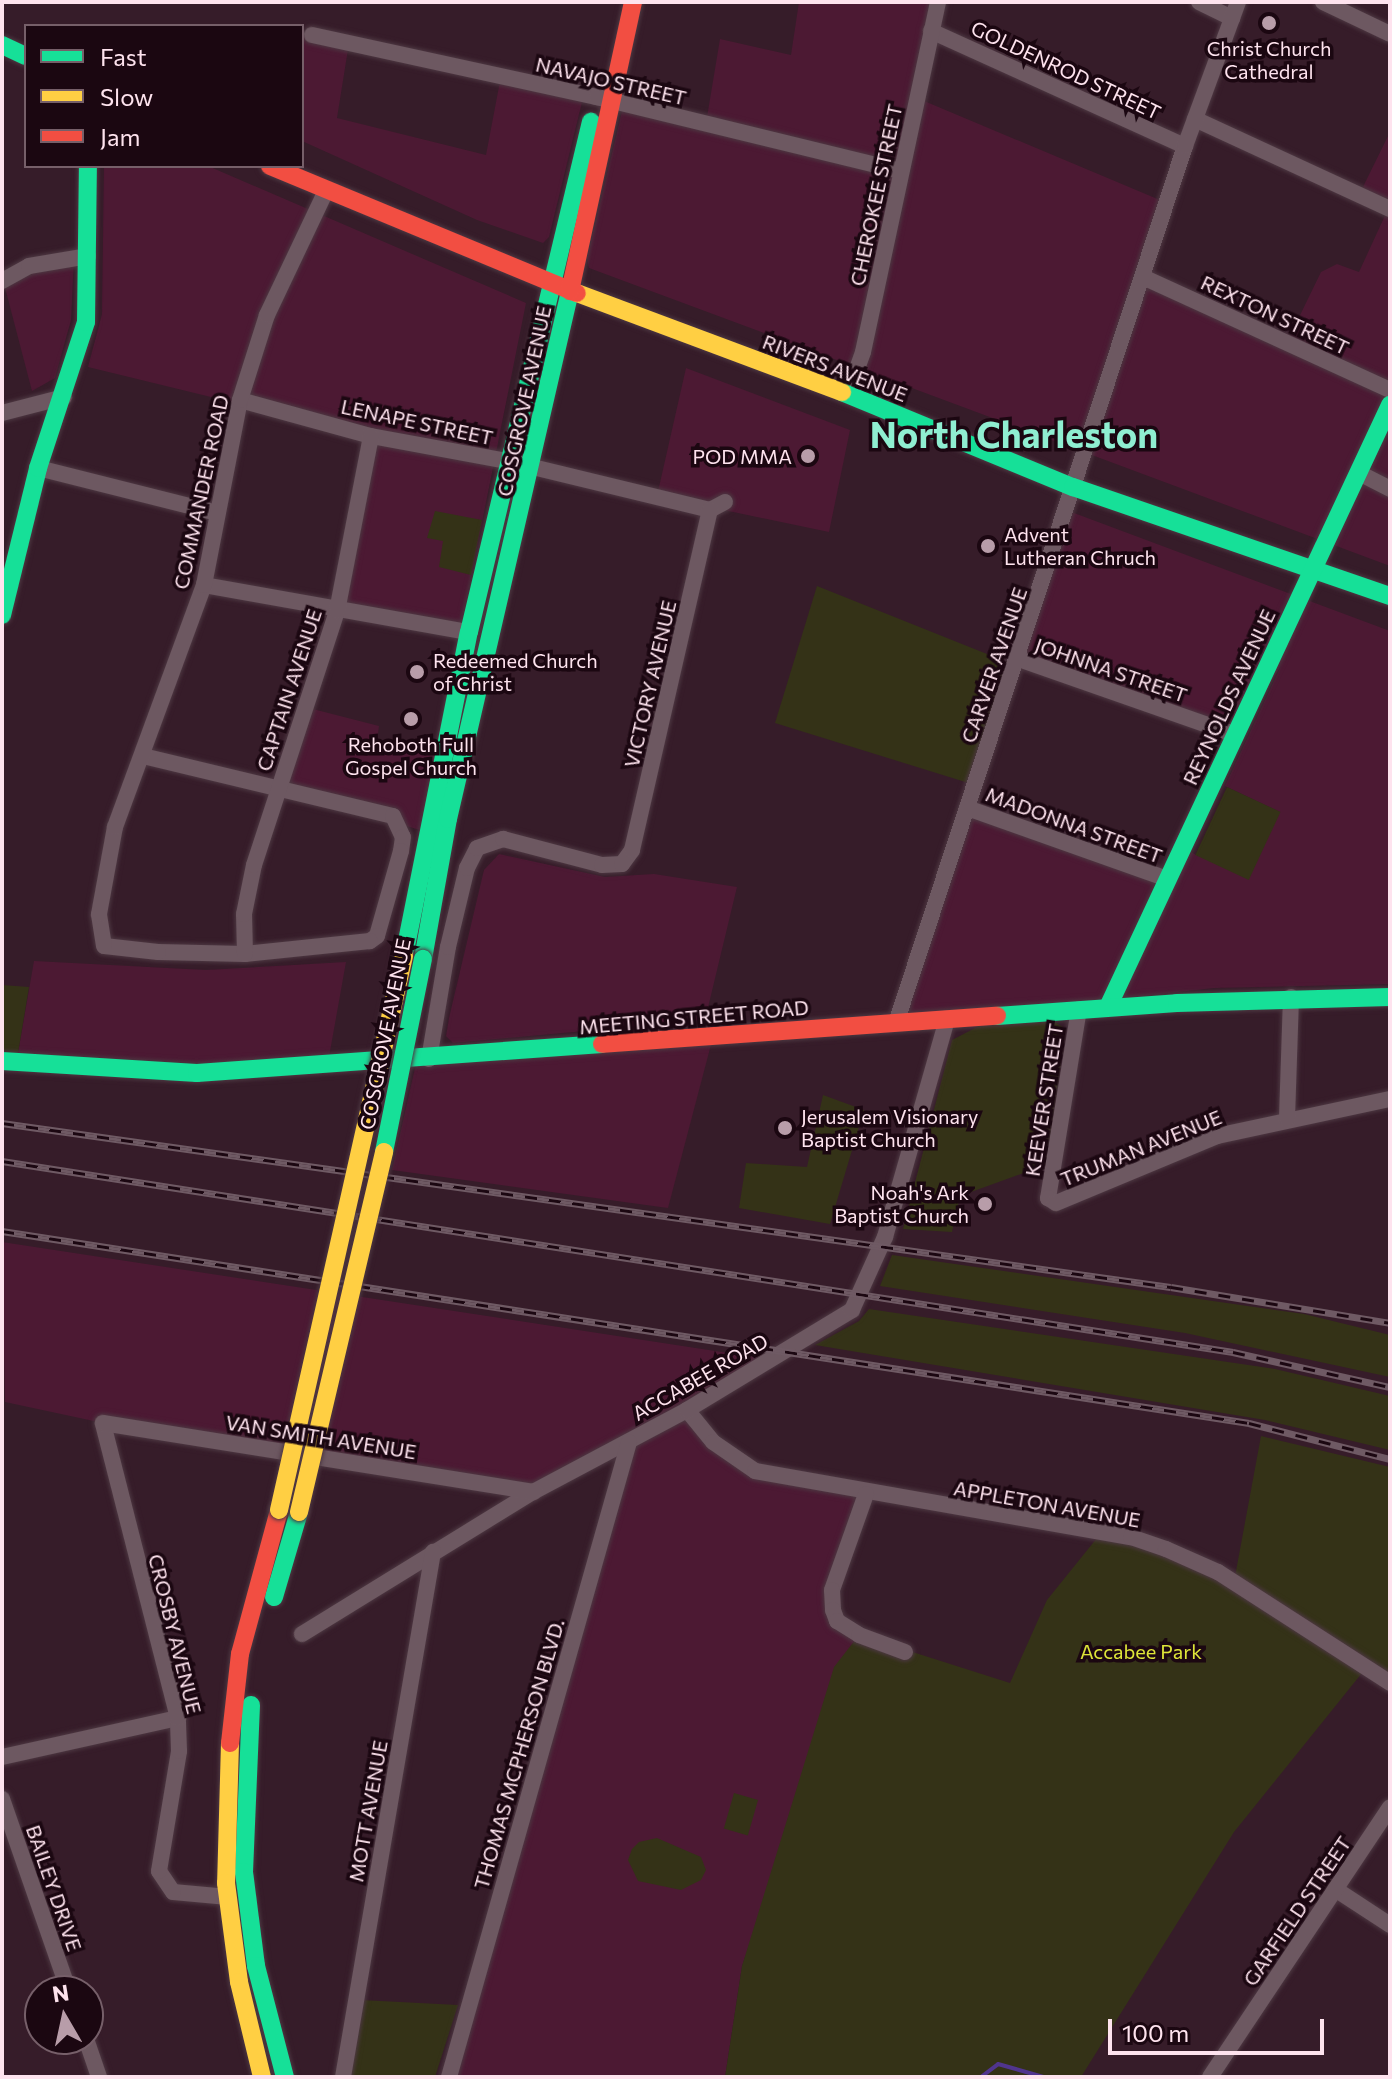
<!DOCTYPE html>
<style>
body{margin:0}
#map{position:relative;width:1392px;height:2079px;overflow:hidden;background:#361c29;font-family:Commissioner,sans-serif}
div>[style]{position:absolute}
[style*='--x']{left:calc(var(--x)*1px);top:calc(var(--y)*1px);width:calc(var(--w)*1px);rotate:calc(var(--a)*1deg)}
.built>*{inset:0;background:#4c1933}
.green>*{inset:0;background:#343217;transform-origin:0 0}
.stream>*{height:4px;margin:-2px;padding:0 2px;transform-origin:2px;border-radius:2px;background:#50358e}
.roads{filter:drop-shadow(0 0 2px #4d3842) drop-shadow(0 0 2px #4d3842)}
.street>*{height:16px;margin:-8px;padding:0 8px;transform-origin:8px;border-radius:8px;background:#6d5861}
.fast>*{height:18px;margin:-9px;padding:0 9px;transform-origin:9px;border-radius:9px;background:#16e098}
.slow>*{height:18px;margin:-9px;padding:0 9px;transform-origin:9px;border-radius:9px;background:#ffcf43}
.jam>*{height:18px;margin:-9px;padding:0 9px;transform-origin:9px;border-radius:9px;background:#f24e42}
.rail>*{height:7px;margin-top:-3.5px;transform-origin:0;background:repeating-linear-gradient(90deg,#1b0711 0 12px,#6f5a64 0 24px);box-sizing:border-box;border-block:2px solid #6f5a64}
.bridges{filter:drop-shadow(0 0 2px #4d3842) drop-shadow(0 0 2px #4d3842)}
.fast-bridge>*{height:18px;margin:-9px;padding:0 9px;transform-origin:9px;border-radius:9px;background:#16e098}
.slow-bridge>*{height:18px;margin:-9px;padding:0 9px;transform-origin:9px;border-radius:9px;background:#ffcf43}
.dots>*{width:22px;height:22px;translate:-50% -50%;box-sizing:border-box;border:4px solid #1b0711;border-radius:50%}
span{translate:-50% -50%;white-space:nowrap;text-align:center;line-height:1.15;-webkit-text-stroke:7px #1b0711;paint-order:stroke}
.poi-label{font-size:20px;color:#fee3ee}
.right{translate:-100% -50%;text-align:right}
.left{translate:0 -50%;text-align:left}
.street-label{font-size:20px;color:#fee3ee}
.park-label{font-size:20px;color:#dee539}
.town-label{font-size:36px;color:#8feed1;font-weight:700}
.frame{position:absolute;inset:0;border:4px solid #fee3ee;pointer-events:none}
.legend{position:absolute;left:24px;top:24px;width:280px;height:144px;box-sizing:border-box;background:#1b0711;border:2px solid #765f69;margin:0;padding:10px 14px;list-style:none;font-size:24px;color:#fee3ee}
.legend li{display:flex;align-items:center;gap:16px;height:40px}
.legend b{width:40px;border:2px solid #765f69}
.north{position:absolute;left:24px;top:1975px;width:80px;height:80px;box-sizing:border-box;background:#1b0711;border:2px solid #765f69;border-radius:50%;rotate:351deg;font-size:22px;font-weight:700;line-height:32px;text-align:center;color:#fee3ee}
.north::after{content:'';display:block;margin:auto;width:28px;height:36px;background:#b89da9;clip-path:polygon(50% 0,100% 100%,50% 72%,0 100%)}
.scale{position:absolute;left:1108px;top:2019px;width:216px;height:36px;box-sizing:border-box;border:4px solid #fee3ee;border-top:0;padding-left:10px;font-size:24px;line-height:28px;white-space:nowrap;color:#fee3ee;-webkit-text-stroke:6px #1b0711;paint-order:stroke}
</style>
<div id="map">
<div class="built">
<div style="clip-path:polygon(799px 2px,938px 2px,917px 98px,1167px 203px,1145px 270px,1287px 342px,1321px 272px,1337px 264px,1359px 272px,1388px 209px,1359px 195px,1390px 132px,1390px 566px,589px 268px,587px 258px,624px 103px,706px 123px,720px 39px,791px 55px)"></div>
<div style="clip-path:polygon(302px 35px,349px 43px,337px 118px,486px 155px,501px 76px,584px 94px,549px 237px,543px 243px,477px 220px,302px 141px)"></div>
<div style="clip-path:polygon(104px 166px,208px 166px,526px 303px,461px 627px,337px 611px,370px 436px,88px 367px,102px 314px)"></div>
<div style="clip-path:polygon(74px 259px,71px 320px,55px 378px,32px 391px,3px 280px)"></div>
<div style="clip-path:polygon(686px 368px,850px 430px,829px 532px,657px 496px)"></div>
<div style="clip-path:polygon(1066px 510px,1390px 631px,1390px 984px,1214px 988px,896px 1023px,967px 808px,1166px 879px,1182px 847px,1196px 855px,1280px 812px,1225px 786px,1281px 666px,1236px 735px,1019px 659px)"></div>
<div style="clip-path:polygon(305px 707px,379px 726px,377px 741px,435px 755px,420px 830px,278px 789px)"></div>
<div style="clip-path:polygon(499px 854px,605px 877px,654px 874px,737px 887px,705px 1020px,453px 1043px,446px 1036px,449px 1018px,484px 870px)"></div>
<div style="clip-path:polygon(34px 961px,206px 970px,346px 962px,329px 1057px,230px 1065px,18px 1053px)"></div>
<div style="clip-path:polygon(713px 1037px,668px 1208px,392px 1170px,417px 1059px)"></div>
<div style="clip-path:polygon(2px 1242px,768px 1359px,687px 1410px,755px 1473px,861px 1493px,833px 1610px,859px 1635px,742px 1966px,725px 2077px,449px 2077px,628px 1443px,533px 1492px,103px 1423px,5px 1402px)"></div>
</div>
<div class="green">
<div style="clip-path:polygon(435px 511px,482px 520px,471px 575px,439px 567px,443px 541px,427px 538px)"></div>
<div style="clip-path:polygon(817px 586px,1017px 666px,975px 785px,775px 723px)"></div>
<div style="left:1227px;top:787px;width:59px;height:75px;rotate:25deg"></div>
<div style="clip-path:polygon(2px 985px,29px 987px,18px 1053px,2px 1051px)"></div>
<div style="clip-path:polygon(1053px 1021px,1066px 1029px,1046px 1165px,960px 1196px,952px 1232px,903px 1229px,952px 1040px,981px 1025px)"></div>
<div style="clip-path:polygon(823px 1095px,864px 1110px,830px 1224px,739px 1208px,746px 1163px,807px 1167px)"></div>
<div style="clip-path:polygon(892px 1255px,1304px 1314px,1390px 1335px,1390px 1377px,1185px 1333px,880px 1286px)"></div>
<div style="clip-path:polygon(869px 1309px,1275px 1369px,1390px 1396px,1390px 1450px,1265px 1420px,815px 1345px,859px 1321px)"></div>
<div style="clip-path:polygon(1261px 1436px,1390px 1467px,1390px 1682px,1366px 1668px,1234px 1832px,1081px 2077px,725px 2077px,742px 1966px,834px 1667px,859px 1635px,1010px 1683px,1047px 1600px,1101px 1533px,1234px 1582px)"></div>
<div style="left:734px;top:1793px;width:25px;height:37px;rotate:16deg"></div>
<div style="clip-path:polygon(657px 1838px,701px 1857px,706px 1870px,701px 1880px,681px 1890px,638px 1881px,628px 1860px,632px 1849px,639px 1842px)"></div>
<div style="clip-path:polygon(361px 2000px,458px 2005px,435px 2077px,349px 2077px)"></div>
</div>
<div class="stream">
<div style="--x:981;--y:2077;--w:21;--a:-37"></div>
<div style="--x:998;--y:2064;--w:48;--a:15.8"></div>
</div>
<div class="roads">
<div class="street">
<div style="--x:1199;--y:2;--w:37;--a:26"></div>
<div style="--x:1323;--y:2;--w:74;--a:25.5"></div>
<div style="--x:931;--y:31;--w:279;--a:24.4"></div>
<div style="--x:312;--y:35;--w:292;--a:12.3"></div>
<div style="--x:597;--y:97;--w:313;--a:13.7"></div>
<div style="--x:1195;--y:119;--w:215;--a:24.8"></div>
<div style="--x:1143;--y:277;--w:272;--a:24.6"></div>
<div style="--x:2;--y:281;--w:31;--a:-29"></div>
<div style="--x:29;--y:266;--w:60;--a:-9.6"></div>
<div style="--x:848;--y:394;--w:45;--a:-70.3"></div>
<div style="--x:863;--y:352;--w:358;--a:-77.9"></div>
<div style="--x:240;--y:400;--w:136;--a:15.4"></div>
<div style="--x:371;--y:436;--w:143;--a:10.4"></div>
<div style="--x:512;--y:462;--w:204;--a:13.6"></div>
<div style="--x:710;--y:510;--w:17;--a:-28"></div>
<div style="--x:2;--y:413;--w:64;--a:-14.5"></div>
<div style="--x:38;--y:468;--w:185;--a:14.1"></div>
<div style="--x:1361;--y:474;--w:33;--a:27"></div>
<div style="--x:204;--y:585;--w:269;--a:10.1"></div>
<div style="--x:1019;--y:659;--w:230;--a:19.3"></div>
<div style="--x:143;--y:756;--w:257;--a:13.5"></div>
<div style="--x:393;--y:816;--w:23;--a:65"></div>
<div style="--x:403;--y:837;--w:14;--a:98"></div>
<div style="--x:401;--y:851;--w:88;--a:105.8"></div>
<div style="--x:377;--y:936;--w:9;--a:144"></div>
<div style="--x:370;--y:941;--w:126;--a:174.1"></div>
<div style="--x:245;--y:954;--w:87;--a:-178.7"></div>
<div style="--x:158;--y:952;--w:54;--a:-173.7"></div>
<div style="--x:104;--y:946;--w:32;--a:-99"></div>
<div style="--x:99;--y:914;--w:88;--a:-79.6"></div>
<div style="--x:115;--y:827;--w:258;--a:-69.8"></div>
<div style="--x:204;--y:585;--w:188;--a:-79"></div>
<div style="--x:240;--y:400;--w:89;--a:-72.4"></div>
<div style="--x:267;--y:315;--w:137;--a:-64.6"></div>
<div style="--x:967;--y:808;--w:212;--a:19.5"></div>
<div style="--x:245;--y:954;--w:40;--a:-91.4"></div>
<div style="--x:244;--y:914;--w:50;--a:-78.5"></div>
<div style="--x:254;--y:865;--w:267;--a:-71.9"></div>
<div style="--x:337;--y:611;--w:178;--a:-79"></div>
<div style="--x:1079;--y:1009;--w:192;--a:99.3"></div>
<div style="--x:1048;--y:1198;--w:9;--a:32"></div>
<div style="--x:1056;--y:1203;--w:174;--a:-22.6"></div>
<div style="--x:1217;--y:1136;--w:177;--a:-12.1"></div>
<div style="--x:896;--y:1023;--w:923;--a:-71.76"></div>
<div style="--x:1185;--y:146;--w:153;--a:-69.8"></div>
<div style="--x:429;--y:1059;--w:114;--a:-80.4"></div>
<div style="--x:448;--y:947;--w:81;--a:-76.5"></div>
<div style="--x:467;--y:868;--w:22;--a:-63"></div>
<div style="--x:477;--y:848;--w:28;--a:-19"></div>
<div style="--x:503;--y:839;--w:102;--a:14.7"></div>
<div style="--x:602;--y:865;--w:20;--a:-3"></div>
<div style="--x:622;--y:864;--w:17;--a:-54"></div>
<div style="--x:632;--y:850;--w:349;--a:-77.1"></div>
<div style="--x:1287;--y:1118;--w:121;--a:-88.1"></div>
<div style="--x:687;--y:1410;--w:41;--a:50.9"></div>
<div style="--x:713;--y:1442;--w:51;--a:34.6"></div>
<div style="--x:755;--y:1471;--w:382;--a:10"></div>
<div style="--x:1131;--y:1537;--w:37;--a:19"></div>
<div style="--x:1166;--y:1549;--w:57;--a:23.9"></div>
<div style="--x:1218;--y:1572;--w:205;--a:32.8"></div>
<div style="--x:866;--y:1494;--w:102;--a:109.5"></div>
<div style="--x:832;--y:1590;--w:20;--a:87"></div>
<div style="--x:833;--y:1610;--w:12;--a:70"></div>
<div style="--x:837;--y:1621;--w:26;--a:32"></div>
<div style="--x:859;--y:1635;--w:49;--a:20.3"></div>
<div style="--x:302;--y:1634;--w:271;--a:-31.6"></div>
<div style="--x:533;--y:1492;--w:174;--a:-28"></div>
<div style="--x:687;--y:1410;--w:193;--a:-31.2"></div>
<div style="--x:852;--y:1310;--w:80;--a:-65.7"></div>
<div style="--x:885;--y:1237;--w:227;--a:-74.1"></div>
<div style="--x:2;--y:1757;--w:180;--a:-12.5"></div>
<div style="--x:2;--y:1799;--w:203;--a:70.8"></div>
<div style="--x:1335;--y:1889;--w:66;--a:33.2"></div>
<div style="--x:228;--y:1897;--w:55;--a:-174.8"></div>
<div style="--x:173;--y:1892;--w:25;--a:-124"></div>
<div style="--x:159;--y:1871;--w:122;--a:-80.5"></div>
<div style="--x:179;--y:1751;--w:33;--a:-92"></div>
<div style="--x:178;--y:1718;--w:304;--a:-104.3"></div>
<div style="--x:103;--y:1423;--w:436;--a:9.1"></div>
<div style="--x:86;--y:2039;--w:40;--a:71.1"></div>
<div style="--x:343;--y:2077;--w:533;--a:-80.27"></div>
<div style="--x:449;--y:2077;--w:660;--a:-74.17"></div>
<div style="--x:1210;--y:2077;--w:324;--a:-56.3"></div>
</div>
<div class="fast">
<div style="--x:2;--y:45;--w:26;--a:25"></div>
<div style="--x:552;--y:284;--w:167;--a:-76.5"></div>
<div style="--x:842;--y:392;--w:250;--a:22.4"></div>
<div style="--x:1073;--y:487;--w:335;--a:19"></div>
<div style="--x:2;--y:615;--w:151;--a:-76.2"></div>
<div style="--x:38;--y:468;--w:154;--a:-71.8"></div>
<div style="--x:86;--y:322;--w:156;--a:-89.3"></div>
<div style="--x:404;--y:956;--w:330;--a:-78.7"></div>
<div style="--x:469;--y:632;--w:358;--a:-76.6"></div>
<div style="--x:423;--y:959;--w:142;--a:-79.9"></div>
<div style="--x:448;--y:819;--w:542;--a:-76.99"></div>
<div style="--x:1108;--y:1007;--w:665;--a:-64.9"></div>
<div style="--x:997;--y:1016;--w:180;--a:-4.1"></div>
<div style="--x:1177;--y:1003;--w:213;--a:-1.6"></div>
<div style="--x:2;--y:1061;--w:195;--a:3.5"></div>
<div style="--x:197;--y:1073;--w:406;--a:-4.1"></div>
<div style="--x:274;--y:1597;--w:89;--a:-73.6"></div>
<div style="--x:251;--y:1705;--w:167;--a:92.4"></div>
<div style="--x:244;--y:1872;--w:95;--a:82.7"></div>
<div style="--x:256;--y:1966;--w:115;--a:75.4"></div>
</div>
<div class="slow">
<div style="--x:577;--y:293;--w:283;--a:20.5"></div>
<div style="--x:230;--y:1743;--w:140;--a:91.6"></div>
<div style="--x:226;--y:1883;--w:100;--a:82.5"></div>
<div style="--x:239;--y:1982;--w:98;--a:76.4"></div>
</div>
<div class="jam">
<div style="--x:270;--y:166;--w:332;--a:22.5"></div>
<div style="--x:570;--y:291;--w:296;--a:-77.7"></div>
<div style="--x:602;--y:1044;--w:396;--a:-4.1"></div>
<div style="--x:230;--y:1743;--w:90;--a:-83.6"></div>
<div style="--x:240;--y:1654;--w:149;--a:-74.8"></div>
</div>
</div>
<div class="rail">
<div style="--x:2;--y:1123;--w:1180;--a:7.99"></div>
<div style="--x:1171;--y:1287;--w:222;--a:9.3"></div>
<div style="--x:2;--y:1161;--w:1246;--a:8.82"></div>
<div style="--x:1233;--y:1352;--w:161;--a:12.6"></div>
<div style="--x:2;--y:1231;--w:1262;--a:8.75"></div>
<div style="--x:1249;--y:1423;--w:146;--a:14.3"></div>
</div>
<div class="bridges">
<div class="fast-bridge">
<div style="--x:384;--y:1152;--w:197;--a:-78.6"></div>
</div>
<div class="slow-bridge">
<div style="--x:279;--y:1510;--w:568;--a:-77.29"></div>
<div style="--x:299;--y:1512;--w:370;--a:-76.7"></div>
</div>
</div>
<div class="dots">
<div style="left:1269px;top:23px;background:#b89da9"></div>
<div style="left:808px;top:456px;background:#b89da9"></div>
<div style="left:988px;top:546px;background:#b89da9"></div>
<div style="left:417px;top:672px;background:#b89da9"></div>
<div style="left:411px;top:719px;background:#b89da9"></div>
<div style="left:785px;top:1128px;background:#b89da9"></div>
<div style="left:985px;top:1204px;background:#b89da9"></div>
</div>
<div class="poi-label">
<span style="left:1269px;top:60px">Christ Church<br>Cathedral</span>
<span class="right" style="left:792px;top:456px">POD MMA</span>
<span class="left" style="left:1004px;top:546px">Advent<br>Lutheran Chruch</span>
<span class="left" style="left:433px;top:672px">Redeemed Church<br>of Christ</span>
<span style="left:411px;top:756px">Rehoboth Full<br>Gospel Church</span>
<span class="left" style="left:801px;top:1128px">Jerusalem Visionary<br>Baptist Church</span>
<span class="right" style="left:969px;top:1204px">Noah's Ark<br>Baptist Church</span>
</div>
<div class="street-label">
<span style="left:1066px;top:70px;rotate:25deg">GOLDENROD STREET</span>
<span style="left:611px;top:81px;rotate:13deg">NAVAJO STREET</span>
<span style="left:876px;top:195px;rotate:-78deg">CHEROKEE STREET</span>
<span style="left:1275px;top:315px;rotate:25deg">REXTON STREET</span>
<span style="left:835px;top:368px;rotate:21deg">RIVERS AVENUE</span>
<span style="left:524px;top:401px;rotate:-78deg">COSGROVE AVENUE</span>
<span style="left:417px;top:422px;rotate:12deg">LENAPE STREET</span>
<span style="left:201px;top:492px;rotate:-78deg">COMMANDER ROAD</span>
<span style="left:994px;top:665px;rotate:-71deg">CARVER AVENUE</span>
<span style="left:1111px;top:670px;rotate:19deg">JOHNNA STREET</span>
<span style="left:650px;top:684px;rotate:-77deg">VICTORY AVENUE</span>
<span style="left:289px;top:690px;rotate:-72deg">CAPTAIN AVENUE</span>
<span style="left:1229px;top:697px;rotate:-65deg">REYNOLDS AVENUE</span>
<span style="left:1074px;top:825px;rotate:20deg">MADONNA STREET</span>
<span style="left:694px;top:1017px;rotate:-5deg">MEETING STREET ROAD</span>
<span style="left:385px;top:1034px;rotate:-79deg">COSGROVE AVENUE</span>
<span style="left:1044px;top:1100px;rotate:-81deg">KEEVER STREET</span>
<span style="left:1141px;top:1148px;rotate:-22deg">TRUMAN AVENUE</span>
<span style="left:700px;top:1377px;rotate:-30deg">ACCABEE ROAD</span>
<span style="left:321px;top:1437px;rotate:9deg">VAN SMITH AVENUE</span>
<span style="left:1047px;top:1504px;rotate:10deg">APPLETON AVENUE</span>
<span style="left:175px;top:1634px;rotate:76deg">CROSBY AVENUE</span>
<span style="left:519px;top:1754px;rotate:-74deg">THOMAS MCPHERSON BLVD.</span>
<span style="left:368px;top:1811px;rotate:-80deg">MOTT AVENUE</span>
<span style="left:54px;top:1888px;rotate:71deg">BAILEY DRIVE</span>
<span style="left:1297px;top:1911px;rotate:-56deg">GARFIELD STREET</span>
</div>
<div class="park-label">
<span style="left:1141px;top:1651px">Accabee Park</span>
</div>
<div class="town-label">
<span style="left:1014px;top:434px">North Charleston</span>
</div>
<div class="frame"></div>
<ul class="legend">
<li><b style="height:10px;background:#16e098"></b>Fast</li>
<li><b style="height:10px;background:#ffcf43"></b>Slow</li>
<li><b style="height:10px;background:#f24e42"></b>Jam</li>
</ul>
<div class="north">N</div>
<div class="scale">100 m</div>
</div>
